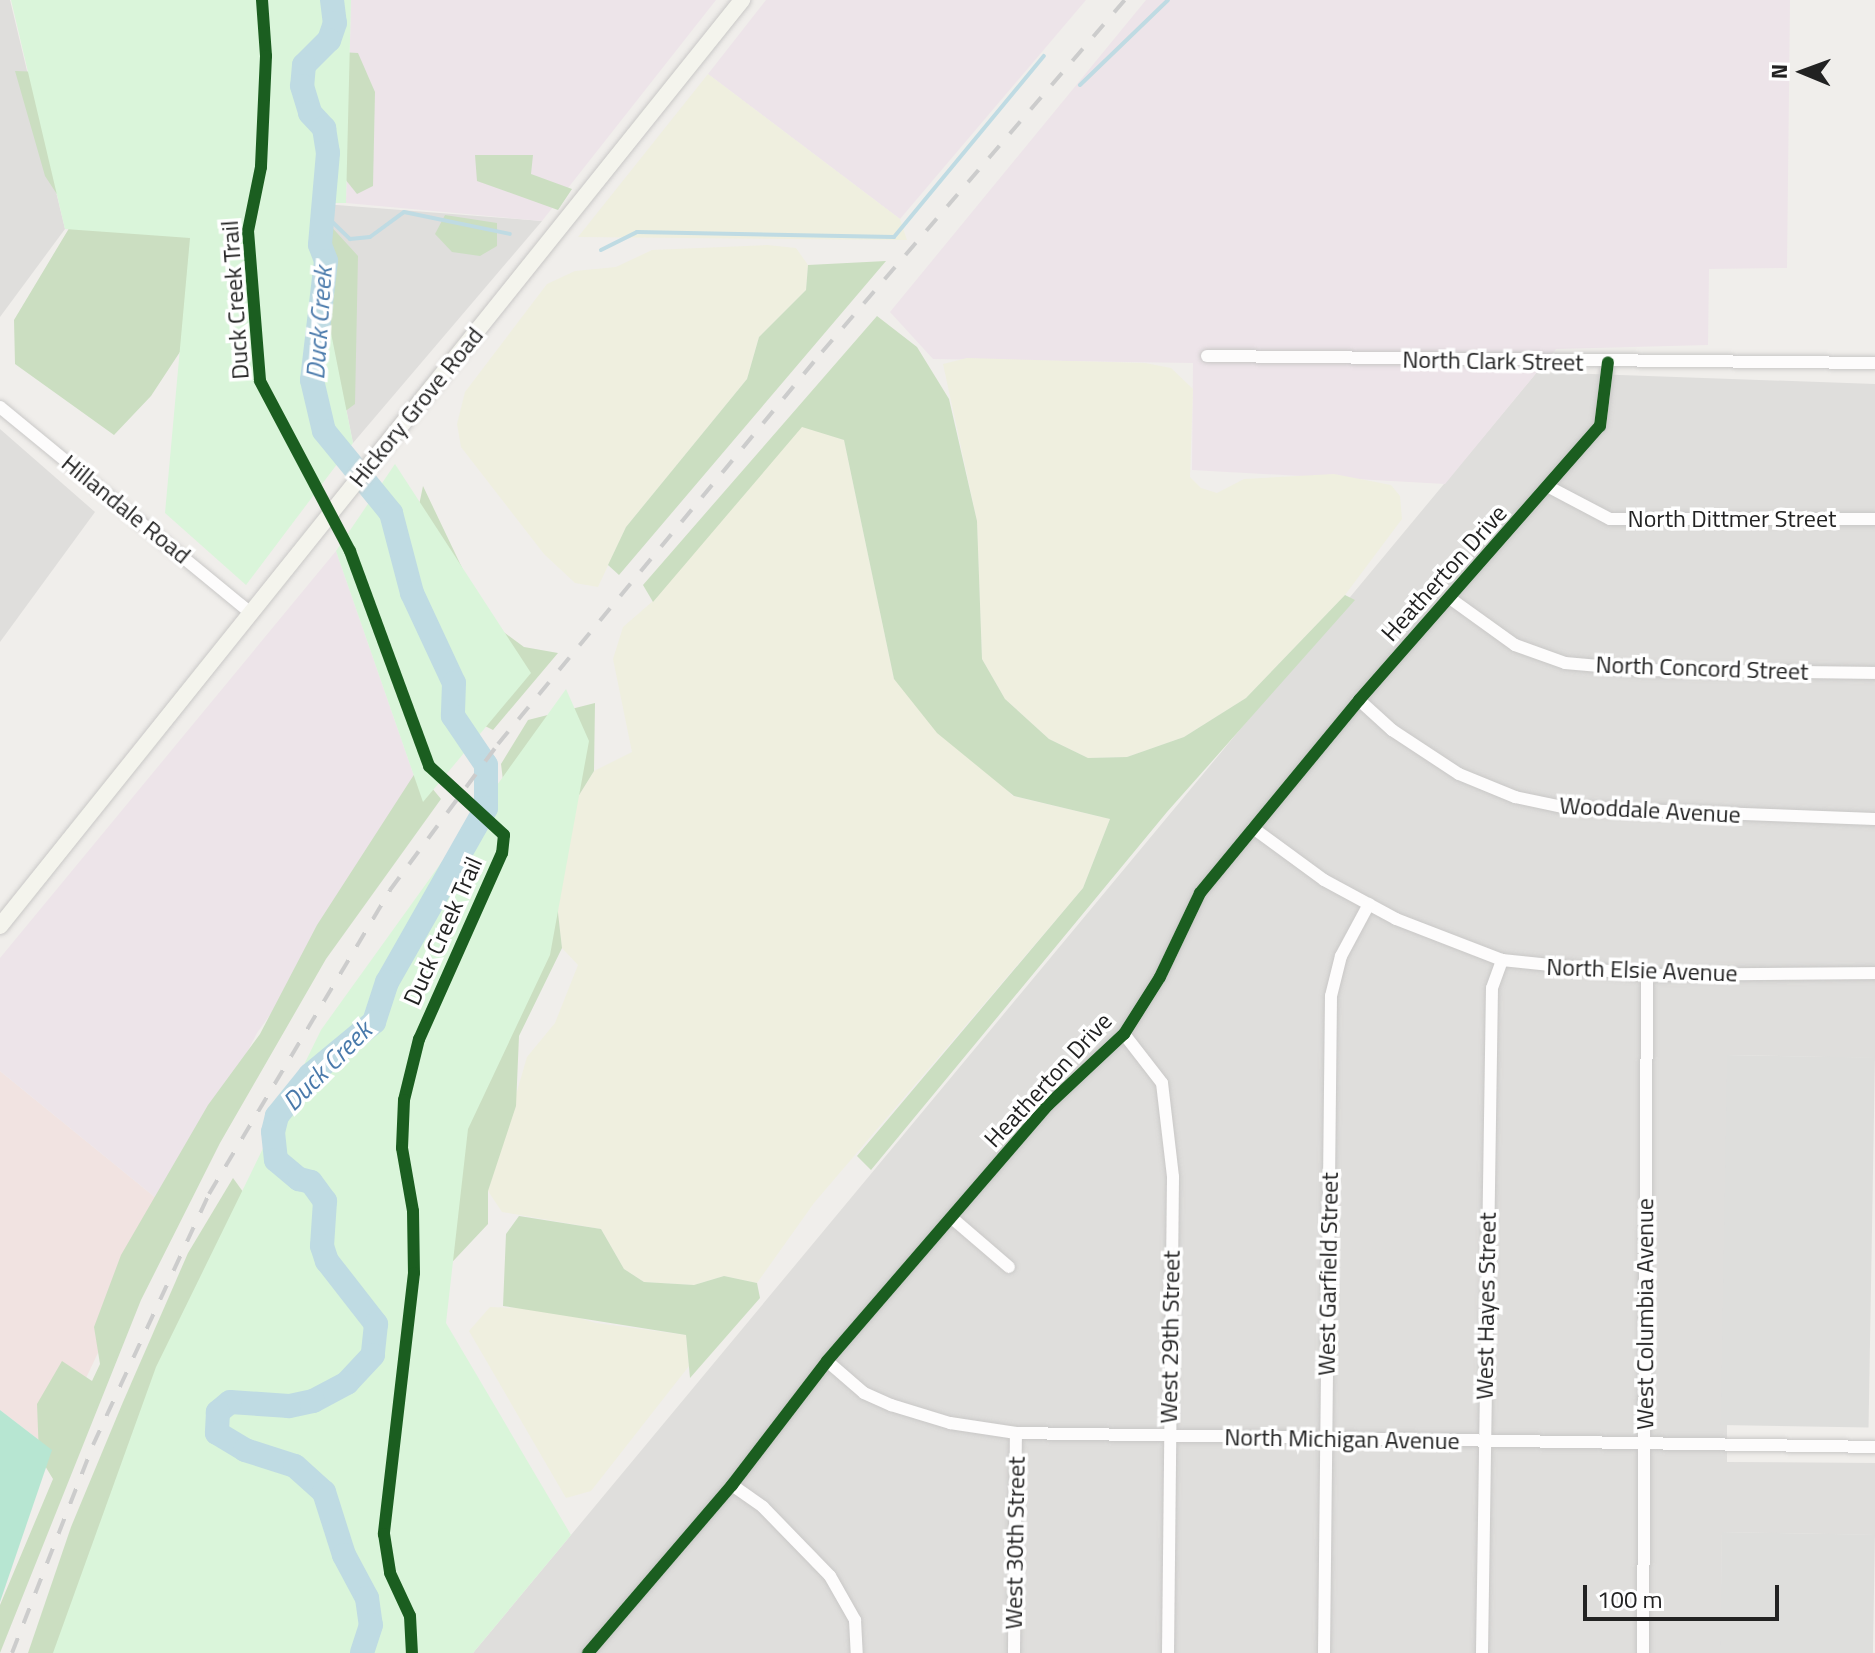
<!DOCTYPE html>
<style>
body{margin:0}
#map{position:relative;width:1875px;height:1653px;overflow:hidden;background:#f0eeeb;font-family:"Titillium Web",sans-serif}
div>[style]{position:absolute}
[style*='--x']{left:calc(var(--x)*1px);top:calc(var(--y)*1px);width:calc(var(--w)*1px);rotate:calc(var(--a)*1deg)}
.residential>*{inset:0;background:#dfdedc}
.commercial>*{inset:0;background:#f1e3e1}
.industrial>*{inset:0;background:#ede4e9}
.religious>*{inset:0;background:#dededc;transform-origin:0 0}
.farmland>*{inset:0;background:#efefdf}
.forest>*{inset:0;background:#cbdec1}
.park>*{inset:0;background:#daf5da}
.pitch>*{inset:0;background:#b7e6d2}
.stream>*{height:4px;margin:-2px;padding:0 2px;transform-origin:2px;border-radius:2px;background:#bfdbe3}
.river>*{height:24px;margin:-12px;padding:0 12px;transform-origin:12px;border-radius:12px;background:#bfdbe3}
.roads{filter:drop-shadow(0 0 2px #c9c8c7) drop-shadow(0 0 2px #c9c8c7)}
.street>*{height:12px;margin:-6px;padding:0 6px;transform-origin:6px;border-radius:6px;background:#fdfcfc}
.secondary>*{height:16px;margin:-8px;padding:0 8px;transform-origin:8px;border-radius:8px;background:#f4f4ed}
.rail>*{height:4px;margin-top:-2px;transform-origin:0;background:repeating-linear-gradient(90deg,#ccc 0 16px,transparent 0 32px)}
.cycleway>*{height:12px;margin:-6px;padding:0 6px;transform-origin:6px;border-radius:6px;background:#1b5e20}
span{translate:-50% -50%;white-space:nowrap;text-align:center;line-height:1.15;-webkit-text-stroke:7px #fff;paint-order:stroke}
.street-label{font-size:24px;color:#222}
.water-label{font-size:26px;color:#4a7aab;font-style:italic}
.north{position:absolute;left:1763px;top:32px;width:80px;height:80px;-webkit-text-stroke:6px #fff;paint-order:stroke;rotate:271deg;font-size:22px;font-weight:700;line-height:32px;text-align:center;color:#222}
.north::after{content:'';display:block;margin:auto;width:28px;height:36px;background:#222;clip-path:polygon(50% 0,100% 100%,50% 72%,0 100%)}
.scale{position:absolute;left:1583px;top:1585px;width:196px;height:36px;box-sizing:border-box;border:4px solid #222;border-top:0;padding-left:10px;font-size:24px;line-height:28px;white-space:nowrap;color:#222;-webkit-text-stroke:6px #fff;paint-order:stroke}
</style>
<div id="map">
<div class="residential">
<div style="clip-path:polygon(0 0,10px 0,65px 229px,0 317px)"></div>
<div style="clip-path:polygon(311px 203px,542px 221px,353px 443px,311px 233px)"></div>
<div style="clip-path:polygon(1537px 372px,1875px 384px,1875px 1058px,1727px 1055px,1727px 1462px,1875px 1463px,1875px 1535px,1722px 1532px,1721px 1653px,473px 1653px)"></div>
<div style="clip-path:polygon(0 429px,95px 512px,0 642px)"></div>
</div>
<div class="commercial">
<div style="clip-path:polygon(0 1071px,167px 1207px,52px 1450px,0 1410px)"></div>
</div>
<div class="industrial">
<div style="clip-path:polygon(351px 0,716px 0,542px 221px,346px 203px)"></div>
<div style="clip-path:polygon(766px 0,1086px 0,900px 219px,708px 74px)"></div>
<div style="clip-path:polygon(1146px 0,1790px 0,1787px 268px,1709px 269px,1708px 345px,1556px 349px,1445px 484px,1192px 470px,1193px 363px,933px 359px,890px 312px)"></div>
<div style="clip-path:polygon(336px 551px,423px 802px,257px 1033px,167px 1207px,0 1071px,0 958px)"></div>
</div>
<div class="religious">
<div style="left:1727px;top:1055px;width:148px;height:370px;rotate:1deg"></div>
<div style="left:1722px;top:1532px;width:153px;height:121px;rotate:1deg"></div>
</div>
<div class="farmland">
<div style="clip-path:polygon(708px 74px,900px 219px,907px 240px,578px 237px)"></div>
<div style="clip-path:polygon(767px 245px,796px 248px,808px 265px,806px 290px,759px 337px,747px 379px,626px 527px,598px 587px,575px 583px,544px 554px,461px 447px,457px 424px,465px 392px,547px 284px,575px 271px,616px 267px,652px 250px)"></div>
<div style="clip-path:polygon(967px 358px,1145px 363px,1171px 368px,1193px 389px,1190px 477px,1201px 488px,1217px 493px,1244px 479px,1334px 474px,1391px 485px,1400px 496px,1402px 519px,1345px 595px,1246px 698px,1184px 737px,1127px 757px,1088px 758px,1049px 739px,1005px 699px,982px 659px,977px 521px,943px 364px)"></div>
<div style="clip-path:polygon(802px 426px,844px 440px,894px 679px,1013px 796px,1110px 819px,1083px 888px,814px 1203px,757px 1283px,724px 1276px,694px 1285px,644px 1282px,624px 1269px,601px 1229px,502px 1212px,488px 1191px,527px 1057px,555px 1023px,578px 965px,562px 948px,550px 842px,594px 771px,632px 752px,613px 659px,623px 627px,653px 601px)"></div>
<div style="clip-path:polygon(490px 1307px,548px 1309px,596px 1323px,686px 1335px,689px 1366px,591px 1491px,566px 1498px,469px 1331px)"></div>
</div>
<div class="forest">
<div style="clip-path:polygon(254px 0,197px 326px,151px 396px,114px 435px,15px 364px,14px 320px,74px 220px,45px 176px,15px 71px,71px 73px)"></div>
<div style="clip-path:polygon(340px 52px,358px 53px,375px 92px,373px 186px,357px 194px,341px 174px)"></div>
<div style="clip-path:polygon(475px 155px,533px 155px,531px 174px,572px 189px,558px 210px,477px 181px)"></div>
<div style="clip-path:polygon(445px 215px,497px 223px,497px 246px,480px 256px,452px 252px,435px 234px)"></div>
<div style="clip-path:polygon(328px 223px,358px 256px,355px 404px,336px 418px,325px 323px,331px 266px,317px 224px)"></div>
<div style="clip-path:polygon(886px 261px,619px 575px,608px 565px,626px 527px,747px 379px,759px 337px,806px 290px,808px 265px)"></div>
<div style="clip-path:polygon(877px 316px,917px 347px,949px 399px,977px 521px,982px 659px,1005px 699px,1049px 739px,1088px 758px,1127px 757px,1184px 737px,1246px 698px,1345px 595px,1355px 600px,1167px 812px,871px 1170px,857px 1156px,1083px 888px,1110px 819px,1014px 796px,937px 733px,894px 679px,844px 440px,802px 427px,653px 602px,643px 585px)"></div>
<div style="clip-path:polygon(423px 486px,487px 620px,524px 647px,558px 653px,493px 730px,467px 717px,413px 534px)"></div>
<div style="clip-path:polygon(595px 703px,594px 771px,550px 842px,562px 948px,519px 1036px,516px 1106px,488px 1191px,488px 1224px,441px 1274px,506px 805px,501px 764px,528px 720px)"></div>
<div style="clip-path:polygon(417px 770px,441px 799px,326px 959px,220px 1143px,141px 1300px,0 1653px,0 1605px,53px 1479px,39px 1456px,37px 1404px,62px 1361px,92px 1381px,100px 1364px,94px 1327px,121px 1255px,208px 1105px,260px 1034px,317px 925px)"></div>
<div style="clip-path:polygon(233px 1178px,257px 1211px,203px 1653px,28px 1653px,71px 1527px,123px 1402px,188px 1253px)"></div>
<div style="clip-path:polygon(519px 1216px,601px 1229px,624px 1269px,644px 1282px,694px 1285px,724px 1276px,757px 1283px,760px 1298px,690px 1378px,686px 1335px,503px 1306px,506px 1234px)"></div>
</div>
<div class="park">
<div style="clip-path:polygon(11px 0,351px 0,346px 203px,312px 203px,311px 233px,353px 443px,246px 585px,165px 513px,190px 238px,65px 229px)"></div>
<div style="clip-path:polygon(395px 464px,531px 673px,423px 802px,336px 551px)"></div>
<div style="clip-path:polygon(566px 689px,589px 741px,550px 955px,468px 1129px,446px 1323px,571px 1535px,473px 1653px,53px 1653px,156px 1367px,321px 1030px)"></div>
</div>
<div class="pitch">
<div style="clip-path:polygon(0 1410px,52px 1450px,0 1602px)"></div>
</div>
<div class="stream">
<div style="--x:1080;--y:85;--w:122;--a:-44"></div>
<div style="--x:322;--y:212;--w:39;--a:44"></div>
<div style="--x:350;--y:239;--w:20;--a:-6"></div>
<div style="--x:370;--y:237;--w:42;--a:-36.3"></div>
<div style="--x:404;--y:212;--w:108;--a:11.7"></div>
<div style="--x:601;--y:250;--w:40;--a:-26.6"></div>
<div style="--x:637;--y:232;--w:257;--a:1.1"></div>
<div style="--x:894;--y:237;--w:235;--a:-50.4"></div>
</div>
<div class="river">
<div style="--x:332;--y:0;--w:23;--a:83"></div>
<div style="--x:335;--y:23;--w:18;--a:109"></div>
<div style="--x:329;--y:40;--w:35;--a:135"></div>
<div style="--x:304;--y:65;--w:21;--a:95"></div>
<div style="--x:302;--y:86;--w:28;--a:73"></div>
<div style="--x:310;--y:113;--w:21;--a:47"></div>
<div style="--x:324;--y:128;--w:25;--a:81"></div>
<div style="--x:328;--y:153;--w:92;--a:95"></div>
<div style="--x:320;--y:245;--w:17;--a:69"></div>
<div style="--x:326;--y:261;--w:120;--a:96.7"></div>
<div style="--x:312;--y:380;--w:52;--a:76.8"></div>
<div style="--x:324;--y:431;--w:106;--a:50.7"></div>
<div style="--x:391;--y:513;--w:83;--a:75.3"></div>
<div style="--x:412;--y:593;--w:99;--a:65"></div>
<div style="--x:454;--y:683;--w:33;--a:92"></div>
<div style="--x:453;--y:716;--w:59;--a:56"></div>
<div style="--x:486;--y:765;--w:43;--a:90"></div>
<div style="--x:486;--y:808;--w:200;--a:119.6"></div>
<div style="--x:387;--y:982;--w:42;--a:108"></div>
<div style="--x:374;--y:1022;--w:83;--a:140.4"></div>
<div style="--x:310;--y:1075;--w:53;--a:128.8"></div>
<div style="--x:277;--y:1116;--w:16;--a:104"></div>
<div style="--x:273;--y:1132;--w:28;--a:84"></div>
<div style="--x:276;--y:1160;--w:30;--a:40"></div>
<div style="--x:299;--y:1179;--w:12;--a:14"></div>
<div style="--x:311;--y:1182;--w:24;--a:54"></div>
<div style="--x:325;--y:1201;--w:45;--a:93.8"></div>
<div style="--x:322;--y:1246;--w:16;--a:72"></div>
<div style="--x:327;--y:1261;--w:80;--a:52.1"></div>
<div style="--x:376;--y:1324;--w:31;--a:96"></div>
<div style="--x:373;--y:1355;--w:38;--a:133"></div>
<div style="--x:347;--y:1383;--w:38;--a:152"></div>
<div style="--x:313;--y:1401;--w:25;--a:168"></div>
<div style="--x:289;--y:1406;--w:59;--a:-176.1"></div>
<div style="--x:230;--y:1402;--w:16;--a:140"></div>
<div style="--x:218;--y:1412;--w:21;--a:93"></div>
<div style="--x:217;--y:1433;--w:33;--a:31"></div>
<div style="--x:245;--y:1450;--w:52;--a:17.7"></div>
<div style="--x:295;--y:1466;--w:39;--a:42"></div>
<div style="--x:324;--y:1492;--w:66;--a:72.4"></div>
<div style="--x:344;--y:1555;--w:49;--a:61.9"></div>
<div style="--x:367;--y:1598;--w:27;--a:82"></div>
<div style="--x:371;--y:1625;--w:29;--a:108"></div>
</div>
<div class="roads">
<div class="street">
<div style="--x:1207;--y:356;--w:668;--a:0.6"></div>
<div style="--x:0;--y:407;--w:325;--a:39.4"></div>
<div style="--x:1549;--y:487;--w:69;--a:27.7"></div>
<div style="--x:1610;--y:519;--w:265;--a:0"></div>
<div style="--x:1451;--y:599;--w:79;--a:35.7"></div>
<div style="--x:1515;--y:645;--w:53;--a:19.8"></div>
<div style="--x:1565;--y:663;--w:80;--a:5"></div>
<div style="--x:1645;--y:670;--w:230;--a:0.7"></div>
<div style="--x:1359;--y:700;--w:45;--a:42.3"></div>
<div style="--x:1392;--y:730;--w:80;--a:33.3"></div>
<div style="--x:1459;--y:774;--w:61;--a:22.3"></div>
<div style="--x:1515;--y:797;--w:48;--a:12"></div>
<div style="--x:1562;--y:807;--w:313;--a:2.2"></div>
<div style="--x:1253;--y:828;--w:88;--a:36.2"></div>
<div style="--x:1324;--y:880;--w:82;--a:28.4"></div>
<div style="--x:1396;--y:919;--w:114;--a:21.1"></div>
<div style="--x:1502;--y:960;--w:146;--a:5.9"></div>
<div style="--x:1647;--y:975;--w:228;--a:-0.5"></div>
<div style="--x:1124;--y:1034;--w:62;--a:52.2"></div>
<div style="--x:1162;--y:1083;--w:95;--a:83.3"></div>
<div style="--x:1173;--y:1177;--w:476;--a:90.6"></div>
<div style="--x:952;--y:1218;--w:75;--a:40.7"></div>
<div style="--x:827;--y:1361;--w:49;--a:40.9"></div>
<div style="--x:864;--y:1393;--w:30;--a:24"></div>
<div style="--x:891;--y:1405;--w:62;--a:17"></div>
<div style="--x:950;--y:1423;--w:67;--a:8.6"></div>
<div style="--x:1016;--y:1433;--w:859;--a:0.93"></div>
<div style="--x:732;--y:1485;--w:38;--a:35"></div>
<div style="--x:763;--y:1507;--w:96;--a:45.8"></div>
<div style="--x:830;--y:1576;--w:51;--a:60.4"></div>
<div style="--x:855;--y:1620;--w:33;--a:87"></div>
<div style="--x:588;--y:1653;--w:221;--a:-49.4"></div>
<div style="--x:732;--y:1485;--w:156;--a:-52.5"></div>
<div style="--x:827;--y:1361;--w:338;--a:-49.2"></div>
<div style="--x:1048;--y:1105;--w:104;--a:-43.1"></div>
<div style="--x:1124;--y:1034;--w:67;--a:-57.7"></div>
<div style="--x:1160;--y:977;--w:93;--a:-64.5"></div>
<div style="--x:1200;--y:893;--w:250;--a:-50.5"></div>
<div style="--x:1359;--y:700;--w:365;--a:-48.7"></div>
<div style="--x:1600;--y:426;--w:64;--a:-82.9"></div>
<div style="--x:1014;--y:1653;--w:220;--a:-89.5"></div>
<div style="--x:1324;--y:1653;--w:657;--a:-89.39"></div>
<div style="--x:1331;--y:996;--w:41;--a:-76"></div>
<div style="--x:1341;--y:956;--w:59;--a:-61.7"></div>
<div style="--x:1482;--y:1653;--w:665;--a:-89.14"></div>
<div style="--x:1492;--y:988;--w:30;--a:-70"></div>
<div style="--x:1643;--y:1653;--w:678;--a:-89.66"></div>
</div>
<div class="secondary">
<div style="--x:0;--y:926;--w:1187;--a:-51.29"></div>
</div>
</div>
<div class="rail">
<div style="--x:12;--y:1653;--w:223;--a:-68.7"></div>
<div style="--x:93;--y:1445;--w:277;--a:-65.2"></div>
<div style="--x:209;--y:1194;--w:354;--a:-59.2"></div>
<div style="--x:390;--y:890;--w:182;--a:-53.5"></div>
<div style="--x:498;--y:744;--w:509;--a:-50.43"></div>
<div style="--x:822;--y:352;--w:464;--a:-49.3"></div>
</div>
<div class="cycleway">
<div style="--x:262;--y:0;--w:56;--a:85.9"></div>
<div style="--x:266;--y:56;--w:111;--a:92.6"></div>
<div style="--x:261;--y:167;--w:65;--a:101.5"></div>
<div style="--x:248;--y:231;--w:150;--a:85.4"></div>
<div style="--x:260;--y:381;--w:192;--a:62.1"></div>
<div style="--x:350;--y:551;--w:229;--a:69.8"></div>
<div style="--x:429;--y:766;--w:102;--a:42.6"></div>
<div style="--x:504;--y:835;--w:18;--a:96"></div>
<div style="--x:502;--y:853;--w:204;--a:114"></div>
<div style="--x:419;--y:1039;--w:63;--a:103.8"></div>
<div style="--x:404;--y:1100;--w:48;--a:92.4"></div>
<div style="--x:402;--y:1148;--w:64;--a:80.1"></div>
<div style="--x:413;--y:1211;--w:62;--a:89.1"></div>
<div style="--x:414;--y:1273;--w:263;--a:96.6"></div>
<div style="--x:384;--y:1534;--w:39;--a:81"></div>
<div style="--x:390;--y:1573;--w:47;--a:65.1"></div>
<div style="--x:410;--y:1616;--w:37;--a:87"></div>
<div style="--x:588;--y:1653;--w:221;--a:-49.4"></div>
<div style="--x:732;--y:1485;--w:156;--a:-52.5"></div>
<div style="--x:827;--y:1361;--w:338;--a:-49.2"></div>
<div style="--x:1048;--y:1105;--w:104;--a:-43.1"></div>
<div style="--x:1124;--y:1034;--w:67;--a:-57.7"></div>
<div style="--x:1160;--y:977;--w:93;--a:-64.5"></div>
<div style="--x:1200;--y:893;--w:250;--a:-50.5"></div>
<div style="--x:1359;--y:700;--w:365;--a:-48.7"></div>
<div style="--x:1600;--y:426;--w:64;--a:-82.9"></div>
</div>
<div class="street-label">
<span style="left:235px;top:300px;rotate:-94deg">Duck Creek Trail</span>
<span style="left:1493px;top:361px;rotate:1deg">North Clark Street</span>
<span style="left:416px;top:407px;rotate:-51deg">Hickory Grove Road</span>
<span style="left:126px;top:509px;rotate:39deg">Hillandale Road</span>
<span style="left:1732px;top:519px">North Dittmer Street</span>
<span style="left:1444px;top:573px;rotate:-48deg">Heatherton Drive</span>
<span style="left:1702px;top:668px;rotate:2deg">North Concord Street</span>
<span style="left:1650px;top:810px;rotate:3deg">Wooddale Avenue</span>
<span style="left:443px;top:931px;rotate:-66deg">Duck Creek Trail</span>
<span style="left:1642px;top:970px;rotate:2deg">North Elsie Avenue</span>
<span style="left:1048px;top:1080px;rotate:-47deg">Heatherton Drive</span>
<span style="left:1328px;top:1274px;rotate:-89deg">West Garfield Street</span>
<span style="left:1486px;top:1306px;rotate:-89deg">West Hayes Street</span>
<span style="left:1645px;top:1314px;rotate:-90deg">West Columbia Avenue</span>
<span style="left:1170px;top:1337px;rotate:-89deg">West 29th Street</span>
<span style="left:1342px;top:1439px;rotate:1deg">North Michigan Avenue</span>
<span style="left:1015px;top:1543px;rotate:-89deg">West 30th Street</span>
</div>
<div class="water-label">
<span style="left:319px;top:323px;rotate:-86deg">Duck Creek</span>
<span style="left:327px;top:1066px;rotate:-45deg">Duck Creek</span>
</div>
<div class="north">N</div>
<div class="scale">100 m</div>
</div>
